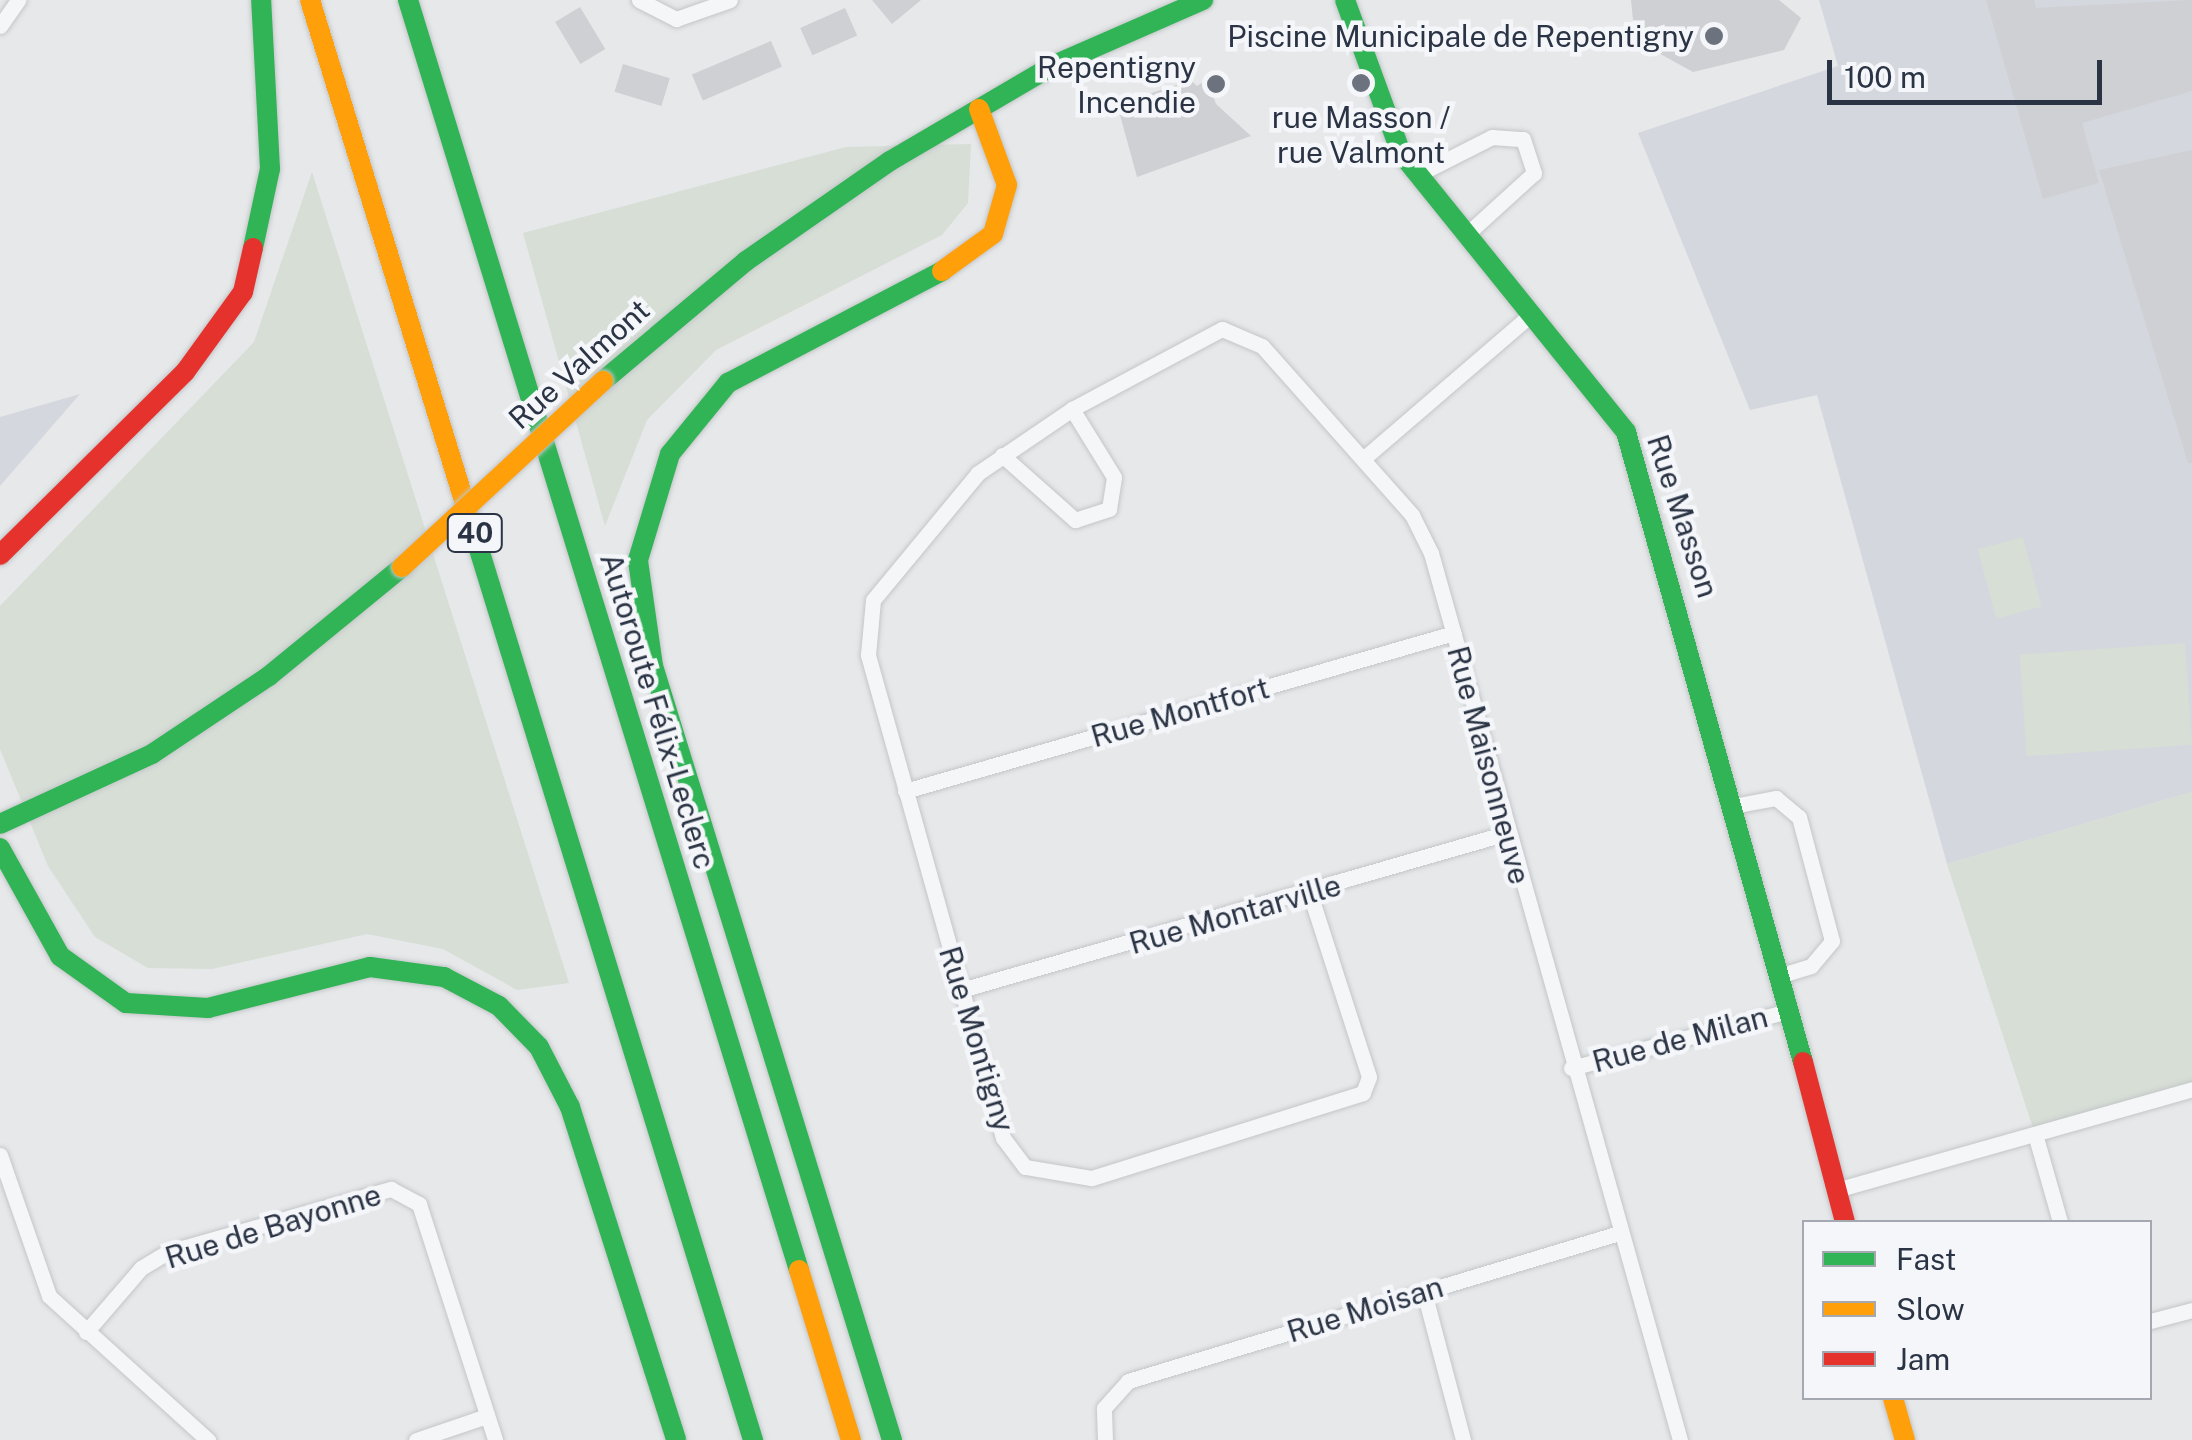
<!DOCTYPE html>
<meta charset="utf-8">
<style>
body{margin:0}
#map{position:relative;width:2192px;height:1440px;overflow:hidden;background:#e6e8ea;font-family:"Public Sans",sans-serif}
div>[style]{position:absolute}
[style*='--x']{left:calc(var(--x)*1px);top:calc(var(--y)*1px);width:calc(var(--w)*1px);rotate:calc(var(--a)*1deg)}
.built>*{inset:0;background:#d4d7dd}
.green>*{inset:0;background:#d6ded6;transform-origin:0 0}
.building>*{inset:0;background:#ced0d3;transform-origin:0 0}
.roads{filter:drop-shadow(0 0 2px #c4c6c8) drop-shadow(0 0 2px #c4c6c8)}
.street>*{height:15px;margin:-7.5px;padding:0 7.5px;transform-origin:7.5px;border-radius:7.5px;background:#f5f6f7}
.fast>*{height:20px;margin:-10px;padding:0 10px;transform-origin:10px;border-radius:10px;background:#30b455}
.slow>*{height:20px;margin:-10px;padding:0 10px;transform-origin:10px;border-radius:10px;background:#ff9f0a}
.jam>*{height:20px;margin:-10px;padding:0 10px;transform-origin:10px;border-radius:10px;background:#e5322d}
.bridges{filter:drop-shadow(0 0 2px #c4c6c8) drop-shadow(0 0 2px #c4c6c8)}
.slow-bridge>*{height:20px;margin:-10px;padding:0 10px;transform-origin:10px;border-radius:10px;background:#ff9f0a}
.dots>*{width:28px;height:28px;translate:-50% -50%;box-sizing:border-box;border:5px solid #f4f6f9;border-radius:50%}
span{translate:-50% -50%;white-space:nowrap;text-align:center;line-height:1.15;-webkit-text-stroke:9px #f4f6f9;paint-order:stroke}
.shield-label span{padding:2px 8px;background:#f4f6f9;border:2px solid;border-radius:8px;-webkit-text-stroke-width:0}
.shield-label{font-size:28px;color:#2b3445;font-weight:700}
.poi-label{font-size:30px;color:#2b3445}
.right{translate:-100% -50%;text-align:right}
.street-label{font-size:30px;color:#2b3445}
.legend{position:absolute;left:1802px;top:1220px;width:350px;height:180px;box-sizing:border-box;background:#f4f6f9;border:2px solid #a4a8b1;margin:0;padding:12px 18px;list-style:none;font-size:30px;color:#2b3445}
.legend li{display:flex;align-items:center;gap:20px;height:50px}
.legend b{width:50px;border:2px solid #a4a8b1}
.scale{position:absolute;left:1827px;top:60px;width:275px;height:45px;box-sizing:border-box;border:5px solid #2b3445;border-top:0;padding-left:12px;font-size:30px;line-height:35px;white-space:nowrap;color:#2b3445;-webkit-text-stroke:8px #f4f6f9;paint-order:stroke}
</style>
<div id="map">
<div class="built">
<div style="clip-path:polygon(1819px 0,2192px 0,2192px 792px,1947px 864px,1817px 395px,1750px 410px,1638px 133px,1838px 66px)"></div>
<div style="clip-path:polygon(80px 394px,0 486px,0 417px)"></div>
</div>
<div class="green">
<div style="clip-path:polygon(971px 144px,968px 203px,942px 235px,716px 350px,647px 420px,605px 526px,523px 233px,846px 147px)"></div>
<div style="clip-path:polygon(312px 172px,569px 983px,517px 990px,443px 949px,367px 934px,212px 969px,148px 968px,95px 937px,48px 866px,0 749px,0 606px,254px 342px)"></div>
<div style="left:2023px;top:537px;width:72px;height:47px;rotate:75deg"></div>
<div style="left:2185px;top:643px;width:102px;height:166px;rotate:86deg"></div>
<div style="clip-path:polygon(2192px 792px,2192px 1085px,2035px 1134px,1947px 864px)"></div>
</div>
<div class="building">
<div style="clip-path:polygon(872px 0,921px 0,892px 24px)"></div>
<div style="clip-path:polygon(1631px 0,1779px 0,1801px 18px,1784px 50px,1693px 72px,1635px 40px)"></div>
<div style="clip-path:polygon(1986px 0,2034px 0,2036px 8px,2192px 0,2192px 91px,2082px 123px,2099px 183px,2043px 199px)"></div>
<div style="left:580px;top:7px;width:49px;height:29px;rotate:59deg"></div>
<div style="left:845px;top:8px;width:30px;height:49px;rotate:66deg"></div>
<div style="left:771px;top:41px;width:28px;height:86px;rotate:67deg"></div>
<div style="left:623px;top:64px;width:49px;height:29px;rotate:17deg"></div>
<div style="clip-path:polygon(1219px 72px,1228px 87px,1213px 96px,1216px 104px,1251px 136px,1137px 177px,1117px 104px,1179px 84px,1184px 74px,1197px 86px)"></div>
<div style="clip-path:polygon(2192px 150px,2192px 463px,2188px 463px,2099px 170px)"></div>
</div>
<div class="roads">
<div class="street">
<div style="--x:639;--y:0;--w:42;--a:27.2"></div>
<div style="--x:676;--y:19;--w:57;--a:-19.4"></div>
<div style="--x:0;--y:26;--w:32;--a:-55"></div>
<div style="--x:1417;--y:175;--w:84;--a:-26.9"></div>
<div style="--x:1492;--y:137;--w:31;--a:4"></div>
<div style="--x:1523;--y:139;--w:36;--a:72"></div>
<div style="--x:1534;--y:173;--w:89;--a:137.7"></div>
<div style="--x:1002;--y:455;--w:98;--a:41.7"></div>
<div style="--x:1075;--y:520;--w:36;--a:-18"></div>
<div style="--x:1109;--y:509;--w:32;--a:-81"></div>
<div style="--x:1114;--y:477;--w:80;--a:-121.7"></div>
<div style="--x:1363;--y:459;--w:224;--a:-40.7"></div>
<div style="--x:905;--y:791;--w:571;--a:-16.06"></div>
<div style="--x:1733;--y:806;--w:44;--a:-10.5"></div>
<div style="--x:1776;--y:798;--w:30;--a:40"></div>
<div style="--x:1799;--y:817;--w:128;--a:75.1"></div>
<div style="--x:1832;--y:941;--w:33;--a:130"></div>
<div style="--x:1811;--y:966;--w:31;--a:163"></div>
<div style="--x:1310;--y:894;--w:192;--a:72.1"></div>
<div style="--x:1369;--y:1077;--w:17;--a:111"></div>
<div style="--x:1363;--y:1093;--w:285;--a:162.6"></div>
<div style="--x:1091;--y:1178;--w:67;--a:-170.5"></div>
<div style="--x:1025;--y:1167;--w:36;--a:-127"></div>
<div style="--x:1003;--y:1138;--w:502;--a:-105.62"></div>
<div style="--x:868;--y:655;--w:55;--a:-84.8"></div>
<div style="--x:873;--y:600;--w:165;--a:-50.4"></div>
<div style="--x:978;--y:473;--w:114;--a:-34.2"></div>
<div style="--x:1072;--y:409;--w:170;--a:-28.1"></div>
<div style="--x:1222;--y:329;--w:43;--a:23"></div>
<div style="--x:1262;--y:346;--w:226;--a:48.4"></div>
<div style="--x:1412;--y:515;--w:42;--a:63.4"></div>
<div style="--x:1431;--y:553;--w:921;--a:74.32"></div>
<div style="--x:961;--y:990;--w:568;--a:-16.04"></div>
<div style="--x:1571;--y:1068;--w:224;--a:-14.7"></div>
<div style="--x:2035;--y:1134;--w:91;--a:74.1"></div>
<div style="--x:0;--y:1155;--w:149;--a:70.8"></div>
<div style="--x:49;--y:1296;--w:215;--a:42.2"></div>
<div style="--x:1836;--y:1190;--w:370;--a:-15.8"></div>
<div style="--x:1424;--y:1292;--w:153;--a:75.2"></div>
<div style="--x:2150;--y:1321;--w:43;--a:-14.7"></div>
<div style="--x:86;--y:1332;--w:84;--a:-49.3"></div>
<div style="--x:141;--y:1268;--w:31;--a:-31"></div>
<div style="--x:168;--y:1252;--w:232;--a:-15.8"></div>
<div style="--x:391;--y:1189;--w:32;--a:28"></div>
<div style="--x:419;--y:1204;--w:248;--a:72.1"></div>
<div style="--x:416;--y:1440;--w:75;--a:-18.7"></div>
<div style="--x:1105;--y:1440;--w:32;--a:-92"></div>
<div style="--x:1104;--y:1408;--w:36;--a:-48"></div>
<div style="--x:1128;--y:1381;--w:513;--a:-16.77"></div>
</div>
<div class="fast">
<div style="--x:408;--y:0;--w:1329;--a:72.89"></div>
<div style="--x:1345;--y:0;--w:163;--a:69.9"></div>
<div style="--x:1401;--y:153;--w:358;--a:51.1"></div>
<div style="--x:1626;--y:432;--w:654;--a:74.31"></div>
<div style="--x:253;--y:248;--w:81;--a:-77.9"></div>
<div style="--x:270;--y:169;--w:169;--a:-93"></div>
<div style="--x:603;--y:381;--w:187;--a:-40"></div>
<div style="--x:746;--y:261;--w:175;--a:-34.8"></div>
<div style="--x:890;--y:161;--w:188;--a:-30.4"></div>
<div style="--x:1052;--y:66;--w:165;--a:-23.6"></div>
<div style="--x:470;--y:520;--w:963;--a:72.9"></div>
<div style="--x:0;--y:824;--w:167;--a:-24.7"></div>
<div style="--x:152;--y:754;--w:141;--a:-33.7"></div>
<div style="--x:269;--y:676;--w:172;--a:-39.3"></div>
<div style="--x:0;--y:848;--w:124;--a:60.9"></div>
<div style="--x:60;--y:956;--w:81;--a:35.5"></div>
<div style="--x:126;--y:1003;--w:82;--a:3.5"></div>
<div style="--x:208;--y:1008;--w:167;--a:-14.2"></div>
<div style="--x:370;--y:967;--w:75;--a:7.7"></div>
<div style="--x:444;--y:977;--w:62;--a:27.8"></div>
<div style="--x:499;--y:1006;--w:57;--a:45.7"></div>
<div style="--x:539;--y:1047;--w:68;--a:62.7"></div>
<div style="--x:570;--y:1107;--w:349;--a:72.3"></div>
<div style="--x:892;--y:1440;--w:810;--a:-107.16"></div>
<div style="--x:653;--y:666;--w:107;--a:-98.1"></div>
<div style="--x:638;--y:560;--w:111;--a:-73.2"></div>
<div style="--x:670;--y:454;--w:92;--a:-50.8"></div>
<div style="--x:728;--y:383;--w:242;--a:-27.6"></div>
</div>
<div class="slow">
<div style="--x:310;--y:0;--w:544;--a:72.9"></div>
<div style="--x:942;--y:271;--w:63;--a:-36"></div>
<div style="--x:993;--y:234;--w:51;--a:-74.1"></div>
<div style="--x:1007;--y:185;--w:81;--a:-110.2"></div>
<div style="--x:799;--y:1270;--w:178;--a:73"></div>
<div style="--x:1893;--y:1398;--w:44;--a:74.1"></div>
</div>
<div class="jam">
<div style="--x:0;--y:555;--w:260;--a:-44.7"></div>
<div style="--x:185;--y:372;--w:99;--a:-54.1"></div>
<div style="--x:243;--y:292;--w:45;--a:-77.2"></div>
<div style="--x:1803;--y:1062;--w:165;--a:75.3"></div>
</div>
</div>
<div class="bridges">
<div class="slow-bridge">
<div style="--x:402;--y:567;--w:274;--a:-42.8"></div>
</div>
</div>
<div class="dots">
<div style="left:1714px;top:36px;background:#6c737f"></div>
<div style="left:1361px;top:83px;background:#6c737f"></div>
<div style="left:1216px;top:84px;background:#6c737f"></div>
</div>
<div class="shield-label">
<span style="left:475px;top:533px">40</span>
</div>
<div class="poi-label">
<span class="right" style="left:1694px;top:36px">Piscine Municipale de Repentigny</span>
<span class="right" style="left:1196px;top:84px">Repentigny<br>Incendie</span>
<span style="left:1361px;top:134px">rue Masson /<br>rue Valmont</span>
</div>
<div class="street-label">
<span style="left:579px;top:364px;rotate:-42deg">Rue Valmont</span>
<span style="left:1683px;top:516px;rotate:72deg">Rue Masson</span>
<span style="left:658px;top:711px;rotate:73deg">Autoroute Félix-Leclerc</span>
<span style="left:1180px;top:712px;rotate:-16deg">Rue Montfort</span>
<span style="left:1489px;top:765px;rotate:75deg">Rue Maisonneuve</span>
<span style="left:1235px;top:914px;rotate:-16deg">Rue Montarville</span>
<span style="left:977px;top:1039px;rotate:73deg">Rue Montigny</span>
<span style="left:1680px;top:1039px;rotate:-15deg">Rue de Milan</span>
<span style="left:273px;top:1226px;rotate:-17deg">Rue de Bayonne</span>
<span style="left:1365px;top:1309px;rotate:-17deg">Rue Moisan</span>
</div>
<ul class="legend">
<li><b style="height:12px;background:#30b455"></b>Fast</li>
<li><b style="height:12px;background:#ff9f0a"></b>Slow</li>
<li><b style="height:12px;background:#e5322d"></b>Jam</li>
</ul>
<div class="scale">100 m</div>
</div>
